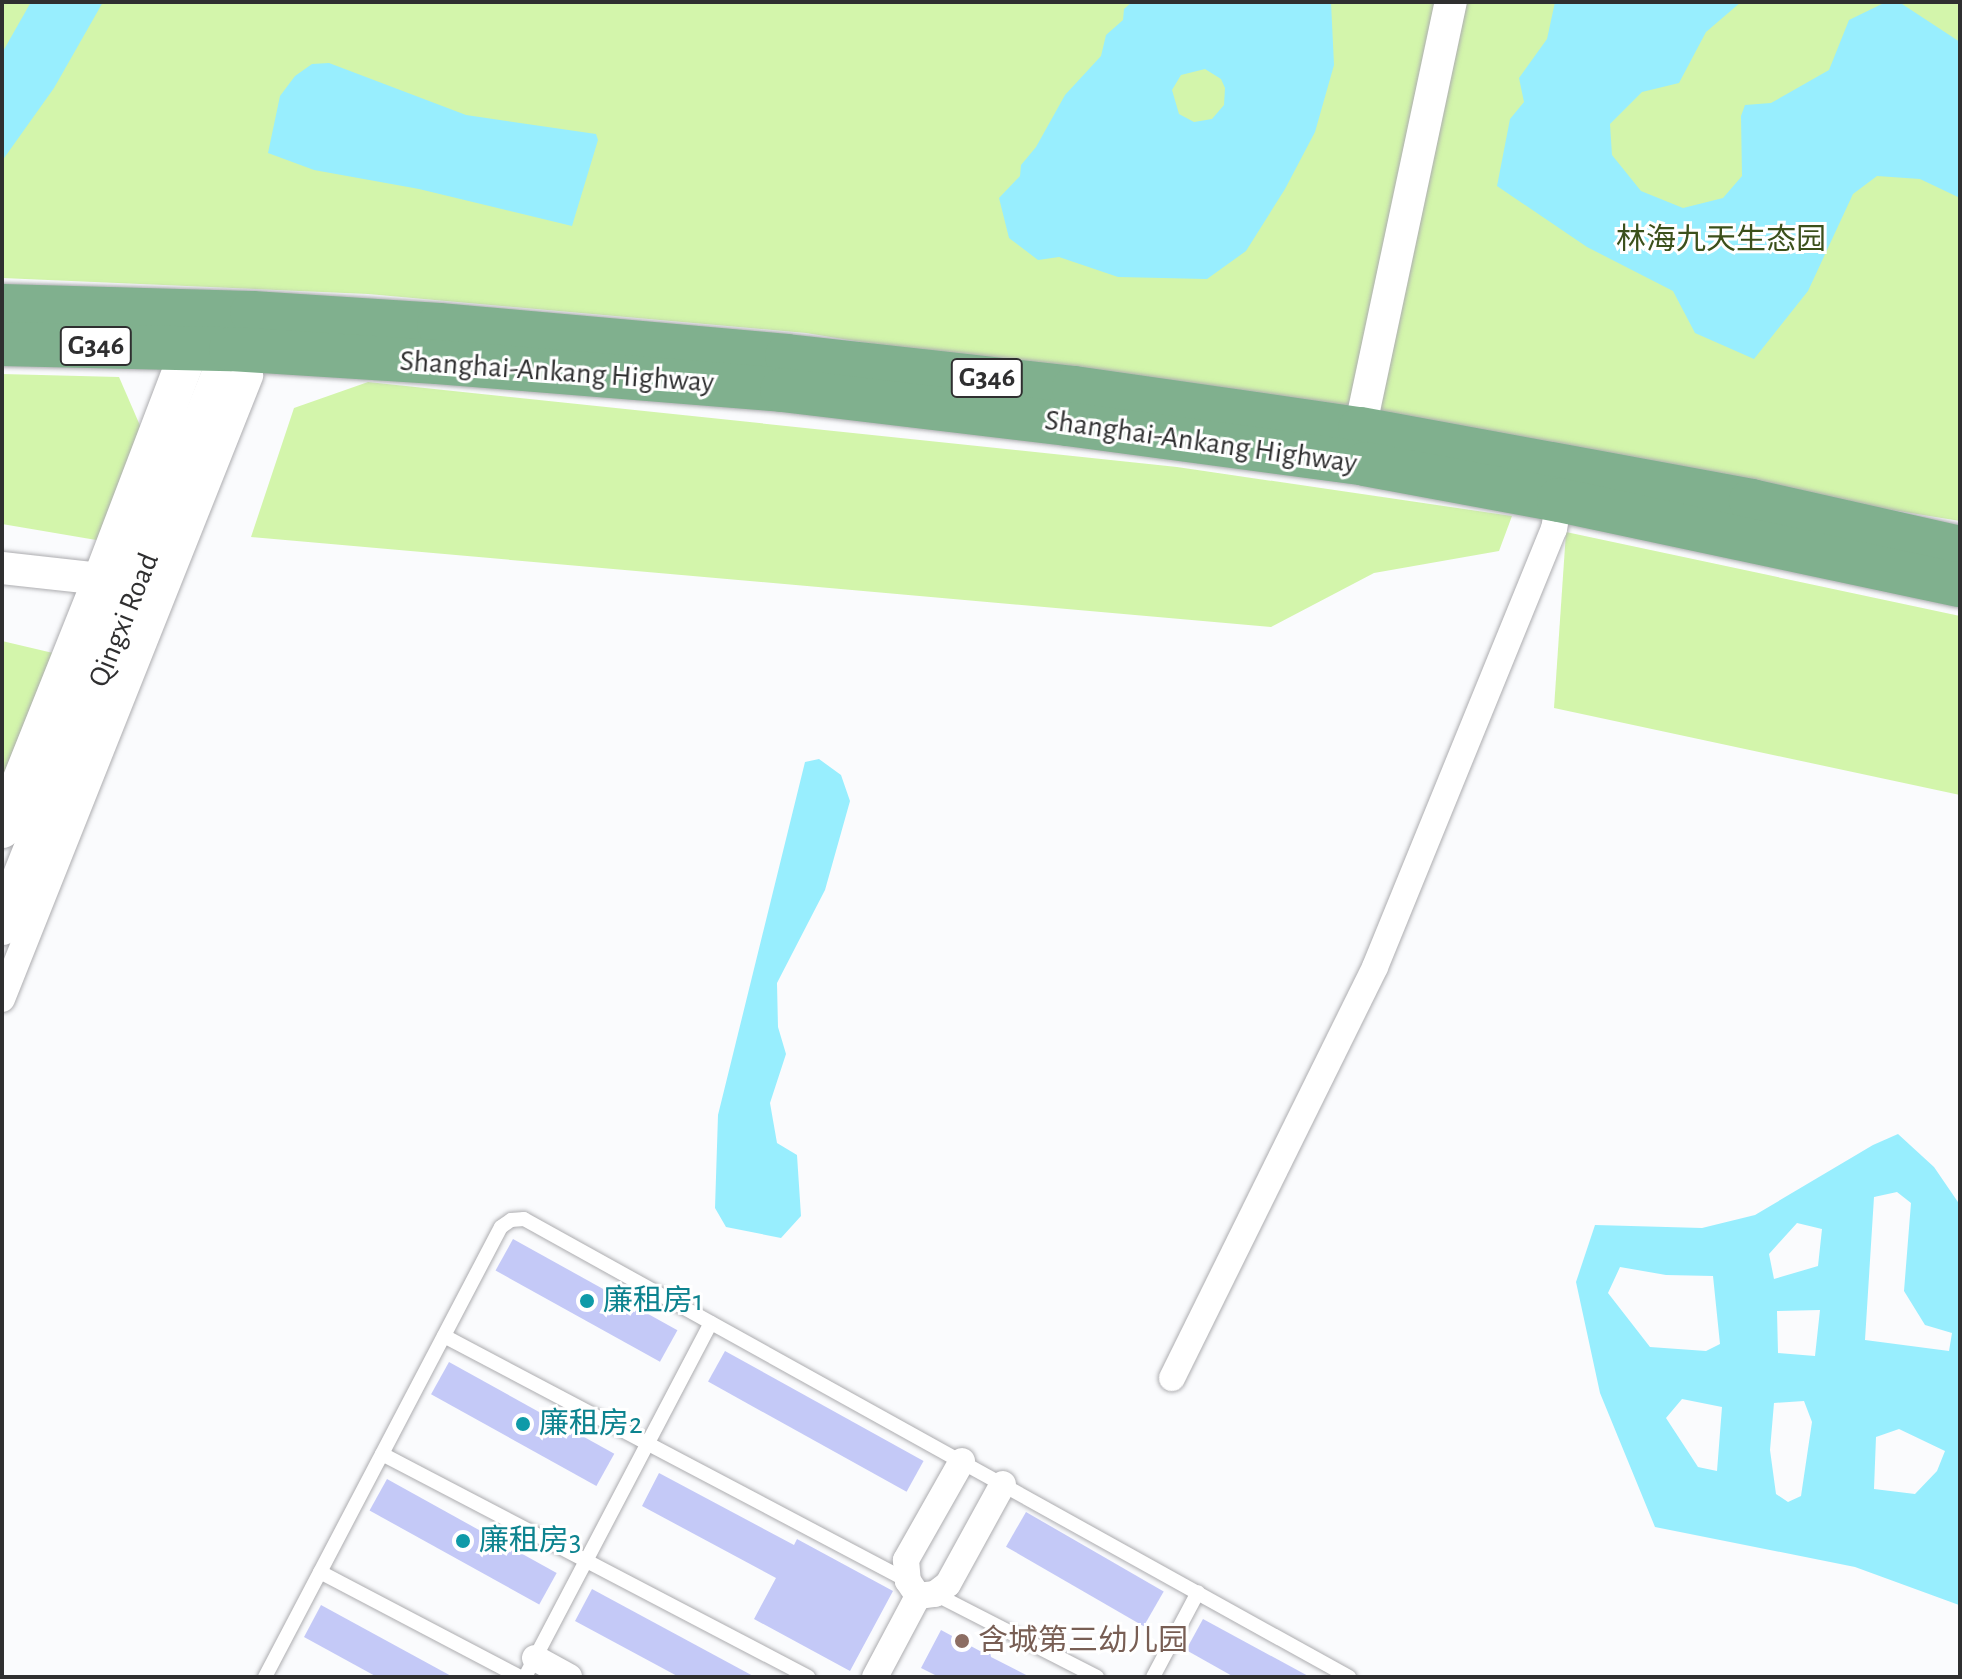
<!DOCTYPE html>
<meta charset="utf-8">
<style>
body{margin:0}
#map{position:relative;width:1962px;height:1679px;overflow:hidden;background:#fafbfd;font-family:"Alegreya Sans","Noto Sans SC",sans-serif}
div>[style]{position:absolute}
[style*='--x']{left:calc(var(--x)*1px);top:calc(var(--y)*1px);width:calc(var(--w)*1px);rotate:calc(var(--a)*1deg)}
.green>*{inset:0;background:#d3f5ab}
.water>*{inset:0;background:#98eefe}
.building>*{inset:0;background:#c4c9f7;transform-origin:0 0}
.roads{filter:drop-shadow(0 0 2px #adadb0) drop-shadow(0 0 2px #adadb0)}
.service>*{height:14px;margin:-7px;padding:0 7px;transform-origin:7px;border-radius:7px;background:#fff}
.minor>*{height:26px;margin:-13px;padding:0 13px;transform-origin:13px;border-radius:13px;background:#fff}
.tertiary>*{height:32px;margin:-16px;padding:0 16px;transform-origin:16px;border-radius:16px;background:#fff}
.secondary>*{height:38px;margin:-19px;padding:0 19px;transform-origin:19px;border-radius:19px;background:#fff}
.trunk>*{height:44px;margin:-22px;padding:0 22px;transform-origin:22px;border-radius:22px;background:#80b08e}
.dots>*{width:22px;height:22px;translate:-50% -50%;box-sizing:border-box;border:4px solid #fff;border-radius:50%}
span{translate:-50% -50%;white-space:nowrap;text-align:center;line-height:1.15;-webkit-text-stroke:6px #fff;paint-order:stroke}
.shield-label span{padding:2px 6px;background:#fff;border:2px solid;border-radius:6px;-webkit-text-stroke-width:0}
.shield-label{font-size:28px;color:#2f2f30;font-weight:700}
.park-label{font-size:30px;color:#3b501b}
.street-label{font-size:30px;color:#2f2f30}
.culture-label{font-size:30px;color:#0d838f}
.left{translate:0 -50%;text-align:left}
.education-label{font-size:30px;color:#785e54}
.frame{position:absolute;inset:0;border:4px solid #2f2f30;pointer-events:none}
</style>
<div id="map">
<div class="green">
<div style="clip-path:polygon(2px 2px,1960px 2px,1960px 521px,806px 333px,368px 294px,2px 278px)"></div>
<div style="clip-path:polygon(2px 374px,119px 377px,145px 437px,108px 542px,2px 524px)"></div>
<div style="clip-path:polygon(368px 382px,1177px 467px,1512px 516px,1499px 551px,1374px 573px,1271px 627px,251px 537px,294px 408px)"></div>
<div style="clip-path:polygon(1566px 532px,1960px 616px,1960px 795px,1554px 708px)"></div>
<div style="clip-path:polygon(2px 641px,70px 657px,2px 829px)"></div>
</div>
<div class="water">
<div style="clip-path:polygon(31px 2px,103px 2px,54px 88px,2px 161px,2px 53px)"></div>
<div style="clip-path:polygon(evenodd,1132px 2px,1331px 2px,1334px 65px,1315px 132px,1285px 189px,1246px 251px,1207px 279px,1118px 277px,1059px 257px,1038px 260px,1009px 238px,999px 198px,1020px 176px,1021px 165px,1036px 147px,1065px 95px,1101px 56px,1106px 35px,1123px 20px,1124px 9px,1132px 2px,1205px 69px,1221px 79px,1225px 88px,1224px 105px,1212px 119px,1194px 122px,1179px 114px,1172px 90px,1181px 75px,1205px 69px)"></div>
<div style="clip-path:polygon(1555px 2px,1741px 2px,1706px 32px,1679px 83px,1642px 92px,1610px 124px,1612px 155px,1641px 191px,1683px 208px,1723px 198px,1742px 176px,1741px 116px,1745px 105px,1771px 103px,1829px 70px,1849px 20px,1886px 2px,1899px 2px,1960px 42px,1960px 198px,1920px 179px,1877px 176px,1853px 194px,1808px 291px,1754px 359px,1695px 333px,1673px 291px,1587px 247px,1497px 186px,1510px 119px,1524px 102px,1519px 78px,1547px 39px)"></div>
<div style="clip-path:polygon(329px 63px,466px 115px,596px 134px,598px 140px,572px 226px,419px 189px,314px 170px,268px 153px,280px 96px,295px 76px,312px 64px)"></div>
<div style="clip-path:polygon(819px 759px,841px 775px,850px 801px,825px 890px,777px 983px,778px 1027px,786px 1054px,770px 1103px,777px 1143px,797px 1155px,801px 1216px,781px 1238px,726px 1227px,715px 1208px,718px 1115px,805px 762px)"></div>
<div style="clip-path:polygon(evenodd,1898px 1134px,1934px 1167px,1960px 1205px,1959px 1605px,1855px 1567px,1655px 1527px,1600px 1393px,1576px 1282px,1595px 1225px,1702px 1228px,1755px 1215px,1873px 1145px,1898px 1134px,1897px 1192px,1911px 1203px,1904px 1291px,1925px 1325px,1952px 1333px,1949px 1351px,1865px 1340px,1874px 1197px,1897px 1192px,1898px 1134px,1797px 1223px,1822px 1229px,1818px 1266px,1774px 1279px,1769px 1254px,1797px 1223px,1898px 1134px,1620px 1267px,1666px 1275px,1713px 1276px,1720px 1344px,1706px 1351px,1650px 1347px,1608px 1293px,1620px 1267px,1898px 1134px,1820px 1310px,1815px 1356px,1778px 1353px,1777px 1311px,1820px 1310px,1898px 1134px,1682px 1399px,1722px 1407px,1717px 1471px,1698px 1467px,1666px 1418px,1682px 1399px,1898px 1134px,1804px 1401px,1812px 1422px,1801px 1496px,1788px 1502px,1776px 1494px,1770px 1450px,1774px 1403px,1804px 1401px,1898px 1134px,1899px 1429px,1945px 1451px,1937px 1471px,1915px 1494px,1874px 1489px,1876px 1437px,1899px 1429px)"></div>
</div>
<div class="building">
<div style="left:513px;top:1239px;width:188px;height:36px;rotate:29deg"></div>
<div style="left:725px;top:1351px;width:227px;height:35px;rotate:29deg"></div>
<div style="left:449px;top:1362px;width:189px;height:37px;rotate:29deg"></div>
<div style="clip-path:polygon(659px 1473px,794px 1545px,797px 1539px,893px 1591px,850px 1671px,754px 1619px,776px 1578px,642px 1506px)"></div>
<div style="left:387px;top:1479px;width:194px;height:36px;rotate:29deg"></div>
<div style="left:1026px;top:1512px;width:159px;height:40px;rotate:30deg"></div>
<div style="clip-path:polygon(592px 1589px,755px 1677px,679px 1677px,575px 1621px)"></div>
<div style="clip-path:polygon(321px 1605px,453px 1677px,377px 1677px,304px 1637px)"></div>
<div style="clip-path:polygon(1203px 1619px,1310px 1677px,1234px 1677px,1186px 1650px)"></div>
<div style="clip-path:polygon(941px 1630px,980px 1651px,989px 1646px,991px 1657px,1030px 1677px,939px 1677px,921px 1668px)"></div>
</div>
<div class="roads">
<div class="service">
<div style="--x:444;--y:1336;--w:525;--a:27.83"></div>
<div style="--x:382;--y:1454;--w:481;--a:27.6"></div>
<div style="--x:320;--y:1572;--w:226;--a:27.7"></div>
<div style="--x:935;--y:1594;--w:182;--a:27.1"></div>
<div style="--x:265;--y:1677;--w:508;--a:-62.33"></div>
<div style="--x:501;--y:1227;--w:12;--a:-35"></div>
<div style="--x:511;--y:1220;--w:13;--a:-4"></div>
<div style="--x:524;--y:1219;--w:944;--a:29.04"></div>
<div style="--x:525;--y:1677;--w:400;--a:-62.3"></div>
<div style="--x:1153;--y:1677;--w:96;--a:-62.1"></div>
</div>
<div class="minor">
<div style="--x:2;--y:999;--w:671;--a:-68.29"></div>
<div style="--x:1172;--y:1378;--w:458;--a:-63.7"></div>
<div style="--x:1375;--y:967;--w:473;--a:-67.8"></div>
<div style="--x:1554;--y:529;--w:40;--a:-80"></div>
<div style="--x:962;--y:1461;--w:114;--a:119.5"></div>
<div style="--x:906;--y:1560;--w:21;--a:85"></div>
<div style="--x:908;--y:1581;--w:18;--a:56"></div>
<div style="--x:918;--y:1596;--w:17;--a:-7"></div>
<div style="--x:935;--y:1594;--w:16;--a:-38"></div>
<div style="--x:948;--y:1584;--w:114;--a:-61.2"></div>
<div style="--x:535;--y:1658;--w:39;--a:29"></div>
<div style="--x:875;--y:1677;--w:92;--a:-62"></div>
</div>
<div class="tertiary">
<div style="--x:1360;--y:429;--w:437;--a:-78"></div>
<div style="--x:2;--y:568;--w:101;--a:6.3"></div>
</div>
<div class="secondary">
<div style="--x:2;--y:829;--w:269;--a:-68.2"></div>
<div style="--x:102;--y:579;--w:275;--a:-69.1"></div>
<div style="--x:2;--y:926;--w:649;--a:-68.38"></div>
</div>
<div class="trunk">
<div style="--x:2;--y:306;--w:250;--a:1.6"></div>
<div style="--x:252;--y:313;--w:187;--a:3.7"></div>
<div style="--x:439;--y:325;--w:349;--a:5.1"></div>
<div style="--x:787;--y:356;--w:289;--a:6.4"></div>
<div style="--x:1074;--y:388;--w:289;--a:8.2"></div>
<div style="--x:1360;--y:429;--w:398;--a:10.4"></div>
<div style="--x:1751;--y:501;--w:214;--a:12.7"></div>
<div style="--x:2;--y:344;--w:229;--a:1.3"></div>
<div style="--x:231;--y:349;--w:206;--a:3.6"></div>
<div style="--x:437;--y:362;--w:346;--a:4.6"></div>
<div style="--x:782;--y:390;--w:287;--a:6.8"></div>
<div style="--x:1067;--y:424;--w:301;--a:7.6"></div>
<div style="--x:1365;--y:464;--w:197;--a:10.5"></div>
<div style="--x:1559;--y:500;--w:410;--a:12"></div>
</div>
</div>
<div class="dots">
<div style="left:587px;top:1301px;background:#0f9aa8"></div>
<div style="left:523px;top:1424px;background:#0f9aa8"></div>
<div style="left:463px;top:1541px;background:#0f9aa8"></div>
<div style="left:962px;top:1641px;background:#8d6e63"></div>
</div>
<div class="shield-label">
<span style="left:96px;top:346px">G346</span>
<span style="left:987px;top:378px">G346</span>
</div>
<div class="park-label">
<span style="left:1721px;top:240px">林海九天生态园</span>
</div>
<div class="street-label">
<span style="left:557px;top:372px;rotate:4deg">Shanghai-Ankang Highway</span>
<span style="left:1201px;top:442px;rotate:8deg">Shanghai-Ankang Highway</span>
<span style="left:124px;top:620px;rotate:-68deg">Qingxi Road</span>
</div>
<div class="culture-label">
<span class="left" style="left:603px;top:1301px">廉租房1</span>
<span class="left" style="left:539px;top:1424px">廉租房2</span>
<span class="left" style="left:479px;top:1541px">廉租房3</span>
</div>
<div class="education-label">
<span class="left" style="left:978px;top:1641px">含城第三幼儿园</span>
</div>
<div class="frame"></div>
</div>
